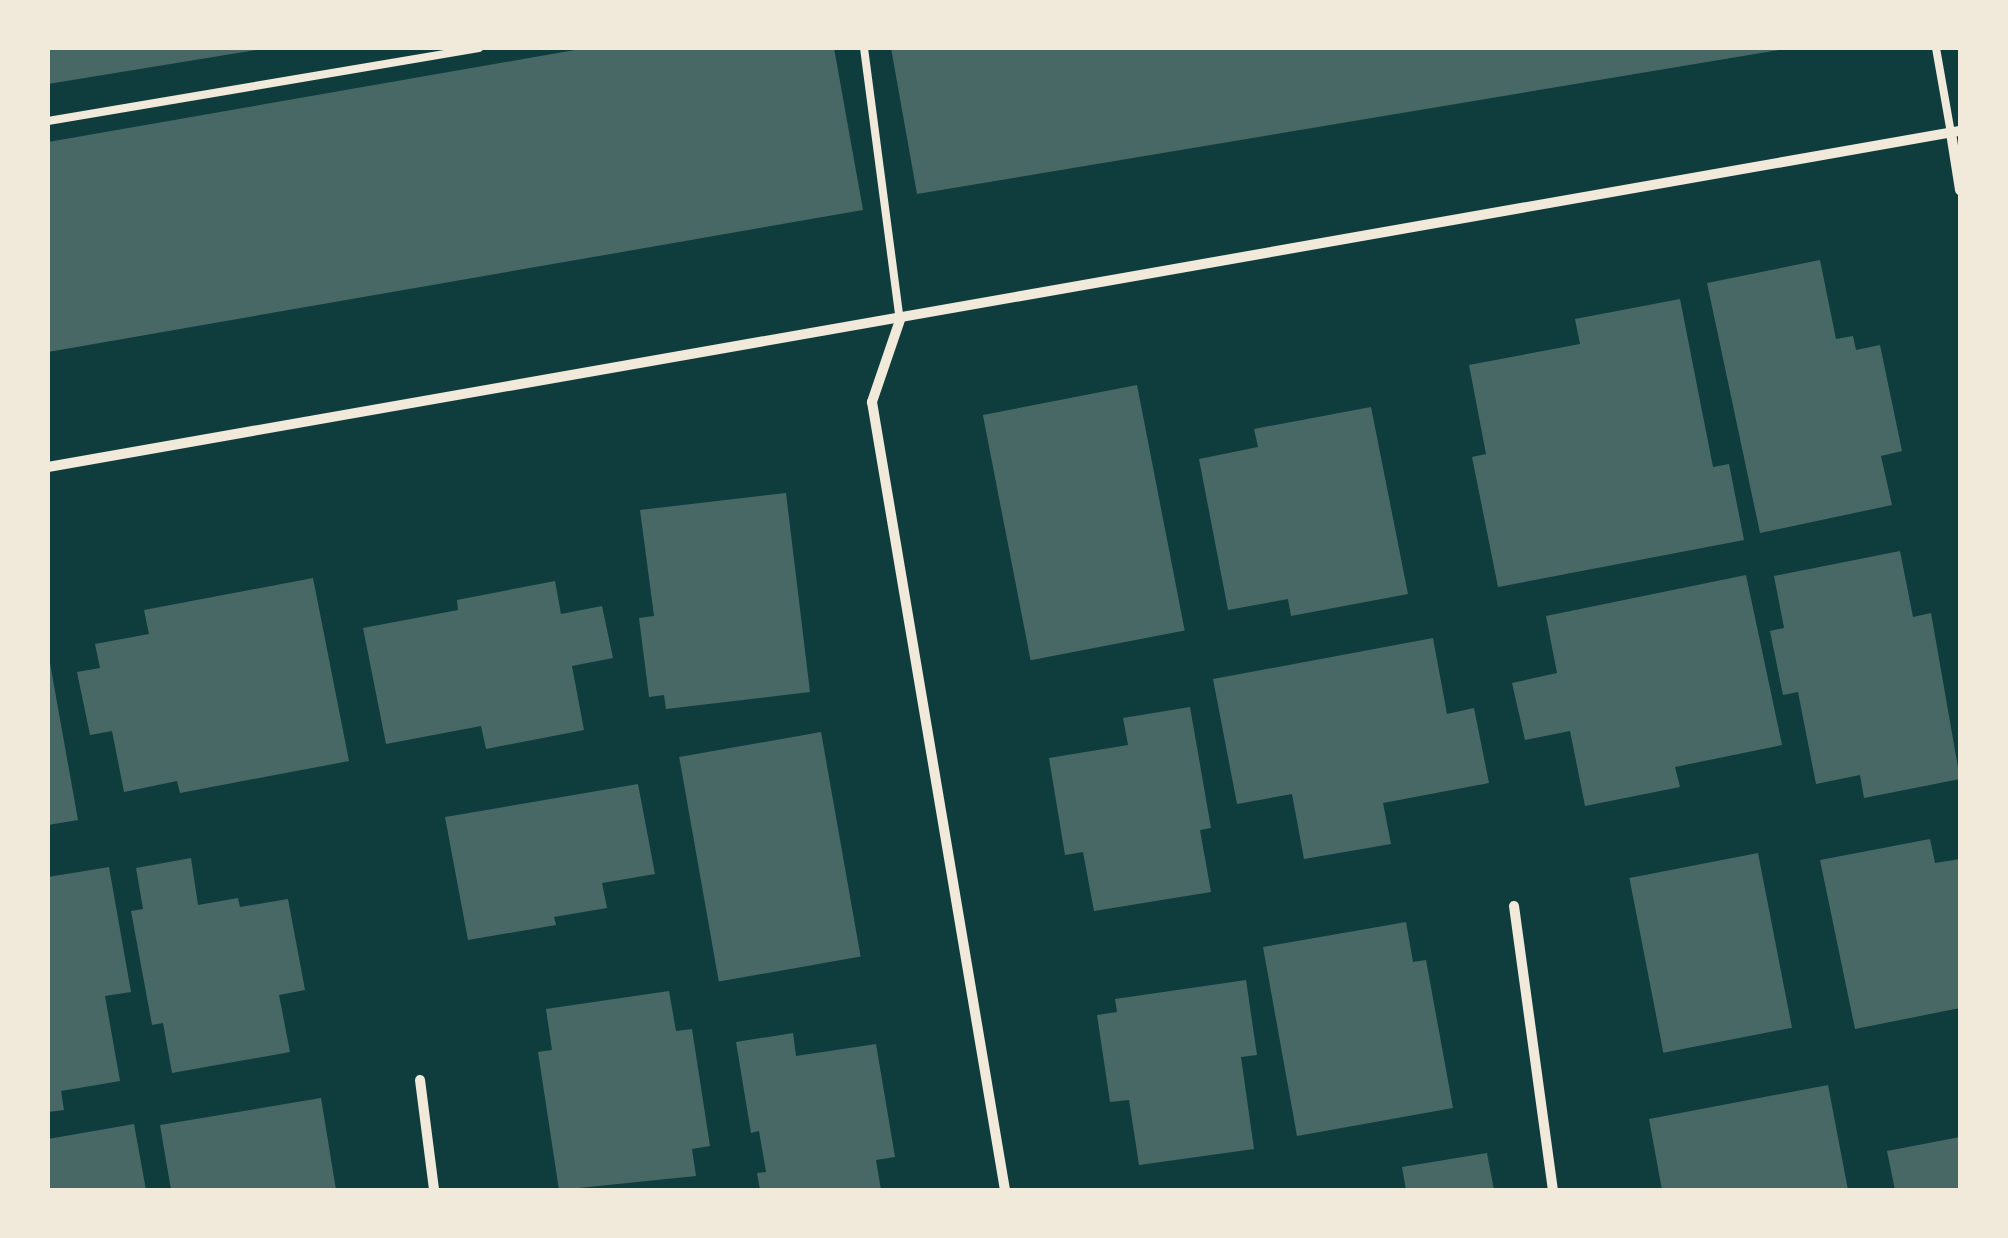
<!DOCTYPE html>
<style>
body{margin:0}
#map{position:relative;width:2008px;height:1238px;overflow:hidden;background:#0f3d3e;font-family:"Golos Text",sans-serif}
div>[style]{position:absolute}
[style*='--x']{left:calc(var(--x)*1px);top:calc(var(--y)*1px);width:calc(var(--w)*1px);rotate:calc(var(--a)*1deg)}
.building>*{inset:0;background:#486865;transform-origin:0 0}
.service>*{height:8px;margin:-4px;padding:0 4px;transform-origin:4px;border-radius:4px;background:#f1e9da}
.minor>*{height:10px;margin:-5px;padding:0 5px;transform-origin:5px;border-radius:5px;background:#f1e9da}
span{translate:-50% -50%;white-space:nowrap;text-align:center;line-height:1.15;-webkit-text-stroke:8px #f1e9da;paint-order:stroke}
.frame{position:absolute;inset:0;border:50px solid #f1e9da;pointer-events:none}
</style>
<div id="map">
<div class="building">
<div style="clip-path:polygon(48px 48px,256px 48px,256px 50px,48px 84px)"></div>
<div style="clip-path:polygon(586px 48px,834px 48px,863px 210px,48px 352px,48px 142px)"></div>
<div style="clip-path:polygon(891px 48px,1778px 48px,1779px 50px,917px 194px)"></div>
<div style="clip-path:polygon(1820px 260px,1836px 339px,1853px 336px,1856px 350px,1880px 345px,1902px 451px,1881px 456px,1892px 505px,1760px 533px,1707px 283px)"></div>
<div style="clip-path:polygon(1680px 299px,1713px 467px,1729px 464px,1744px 540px,1498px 587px,1472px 457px,1486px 454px,1469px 365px,1580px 344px,1575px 319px)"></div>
<div style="left:1137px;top:385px;width:250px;height:157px;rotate:79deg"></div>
<div style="clip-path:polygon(1371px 407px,1408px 594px,1291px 616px,1288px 599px,1228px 610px,1199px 459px,1258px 447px,1254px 429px)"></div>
<div style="clip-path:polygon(786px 493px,810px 692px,666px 709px,664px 695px,649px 697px,639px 618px,654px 616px,640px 510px)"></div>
<div style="clip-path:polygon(1900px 551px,1913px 617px,1931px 613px,1960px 779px,1864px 798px,1860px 775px,1816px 784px,1798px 692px,1783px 695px,1770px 631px,1784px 628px,1774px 576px)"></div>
<div style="clip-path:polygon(1746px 575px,1782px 745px,1675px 767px,1680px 787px,1585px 806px,1570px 731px,1525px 740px,1512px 683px,1557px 673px,1546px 616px)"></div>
<div style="clip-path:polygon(313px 578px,349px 761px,180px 793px,177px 781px,124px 792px,112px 731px,90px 735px,77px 672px,100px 668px,95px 644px,149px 634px,144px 610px)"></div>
<div style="clip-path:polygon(555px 581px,561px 614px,602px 606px,613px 658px,572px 666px,584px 730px,486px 749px,481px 726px,386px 744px,363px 628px,458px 610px,457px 600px)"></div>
<div style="clip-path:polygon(1433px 638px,1447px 714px,1474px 708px,1489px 783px,1383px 803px,1391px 844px,1304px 859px,1292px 794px,1237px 804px,1213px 679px)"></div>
<div style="clip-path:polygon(48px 652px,78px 820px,48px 825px)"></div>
<div style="clip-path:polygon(1190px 707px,1211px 828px,1200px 830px,1211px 892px,1094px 911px,1083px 852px,1065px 855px,1049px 758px,1128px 745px,1123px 718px)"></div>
<div style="left:821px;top:732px;width:228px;height:144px;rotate:80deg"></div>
<div style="clip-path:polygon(638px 784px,655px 874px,602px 883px,607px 908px,554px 917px,556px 925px,468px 940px,445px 817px)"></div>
<div style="clip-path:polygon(1930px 839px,1935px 863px,1960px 859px,1960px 1008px,1855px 1029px,1820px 860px)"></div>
<div style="left:1758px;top:853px;width:178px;height:131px;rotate:79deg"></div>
<div style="clip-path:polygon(191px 858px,198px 905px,238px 898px,240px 907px,288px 899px,305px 990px,279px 995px,290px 1052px,172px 1073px,163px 1023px,152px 1025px,131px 911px,143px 909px,136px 868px)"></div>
<div style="clip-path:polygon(109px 867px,131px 992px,105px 996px,120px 1081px,61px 1091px,64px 1110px,48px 1112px,48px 877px)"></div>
<div style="clip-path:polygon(1406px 922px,1413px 962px,1426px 960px,1453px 1108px,1297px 1136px,1263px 947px)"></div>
<div style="clip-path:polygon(1246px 980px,1257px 1055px,1241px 1057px,1254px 1149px,1139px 1165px,1129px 1100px,1110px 1102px,1097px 1015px,1117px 1012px,1115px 999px)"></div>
<div style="clip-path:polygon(669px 991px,676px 1031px,692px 1029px,710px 1146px,692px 1149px,696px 1176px,559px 1190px,538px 1052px,552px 1050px,546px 1009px)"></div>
<div style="clip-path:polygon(793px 1033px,796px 1056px,876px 1044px,895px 1157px,876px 1160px,881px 1190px,760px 1190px,757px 1173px,766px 1172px,759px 1131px,751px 1133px,736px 1042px)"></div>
<div style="clip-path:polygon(1828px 1085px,1848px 1190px,1662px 1190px,1649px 1119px)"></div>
<div style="clip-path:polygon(321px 1098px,336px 1190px,171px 1190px,160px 1125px)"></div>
<div style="clip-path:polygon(134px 1124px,146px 1190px,48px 1190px,48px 1139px)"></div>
<div style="clip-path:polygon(1960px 1137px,1960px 1190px,1895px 1190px,1887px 1151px)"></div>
<div style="clip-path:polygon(1487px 1153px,1494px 1190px,1406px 1190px,1402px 1167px)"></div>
</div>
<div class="service">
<div style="--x:864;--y:48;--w:274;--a:82.5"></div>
<div style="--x:1936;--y:48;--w:86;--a:80"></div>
<div style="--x:48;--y:121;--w:437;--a:-9.6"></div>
</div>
<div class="minor">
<div style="--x:1951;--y:133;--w:58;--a:81"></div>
<div style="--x:900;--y:320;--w:87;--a:108.9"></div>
<div style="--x:872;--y:402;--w:799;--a:80.42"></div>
<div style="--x:48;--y:467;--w:1941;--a:-9.97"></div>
<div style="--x:1514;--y:906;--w:287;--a:82.2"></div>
<div style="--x:420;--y:1080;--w:111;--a:82.7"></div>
</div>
<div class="frame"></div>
</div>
